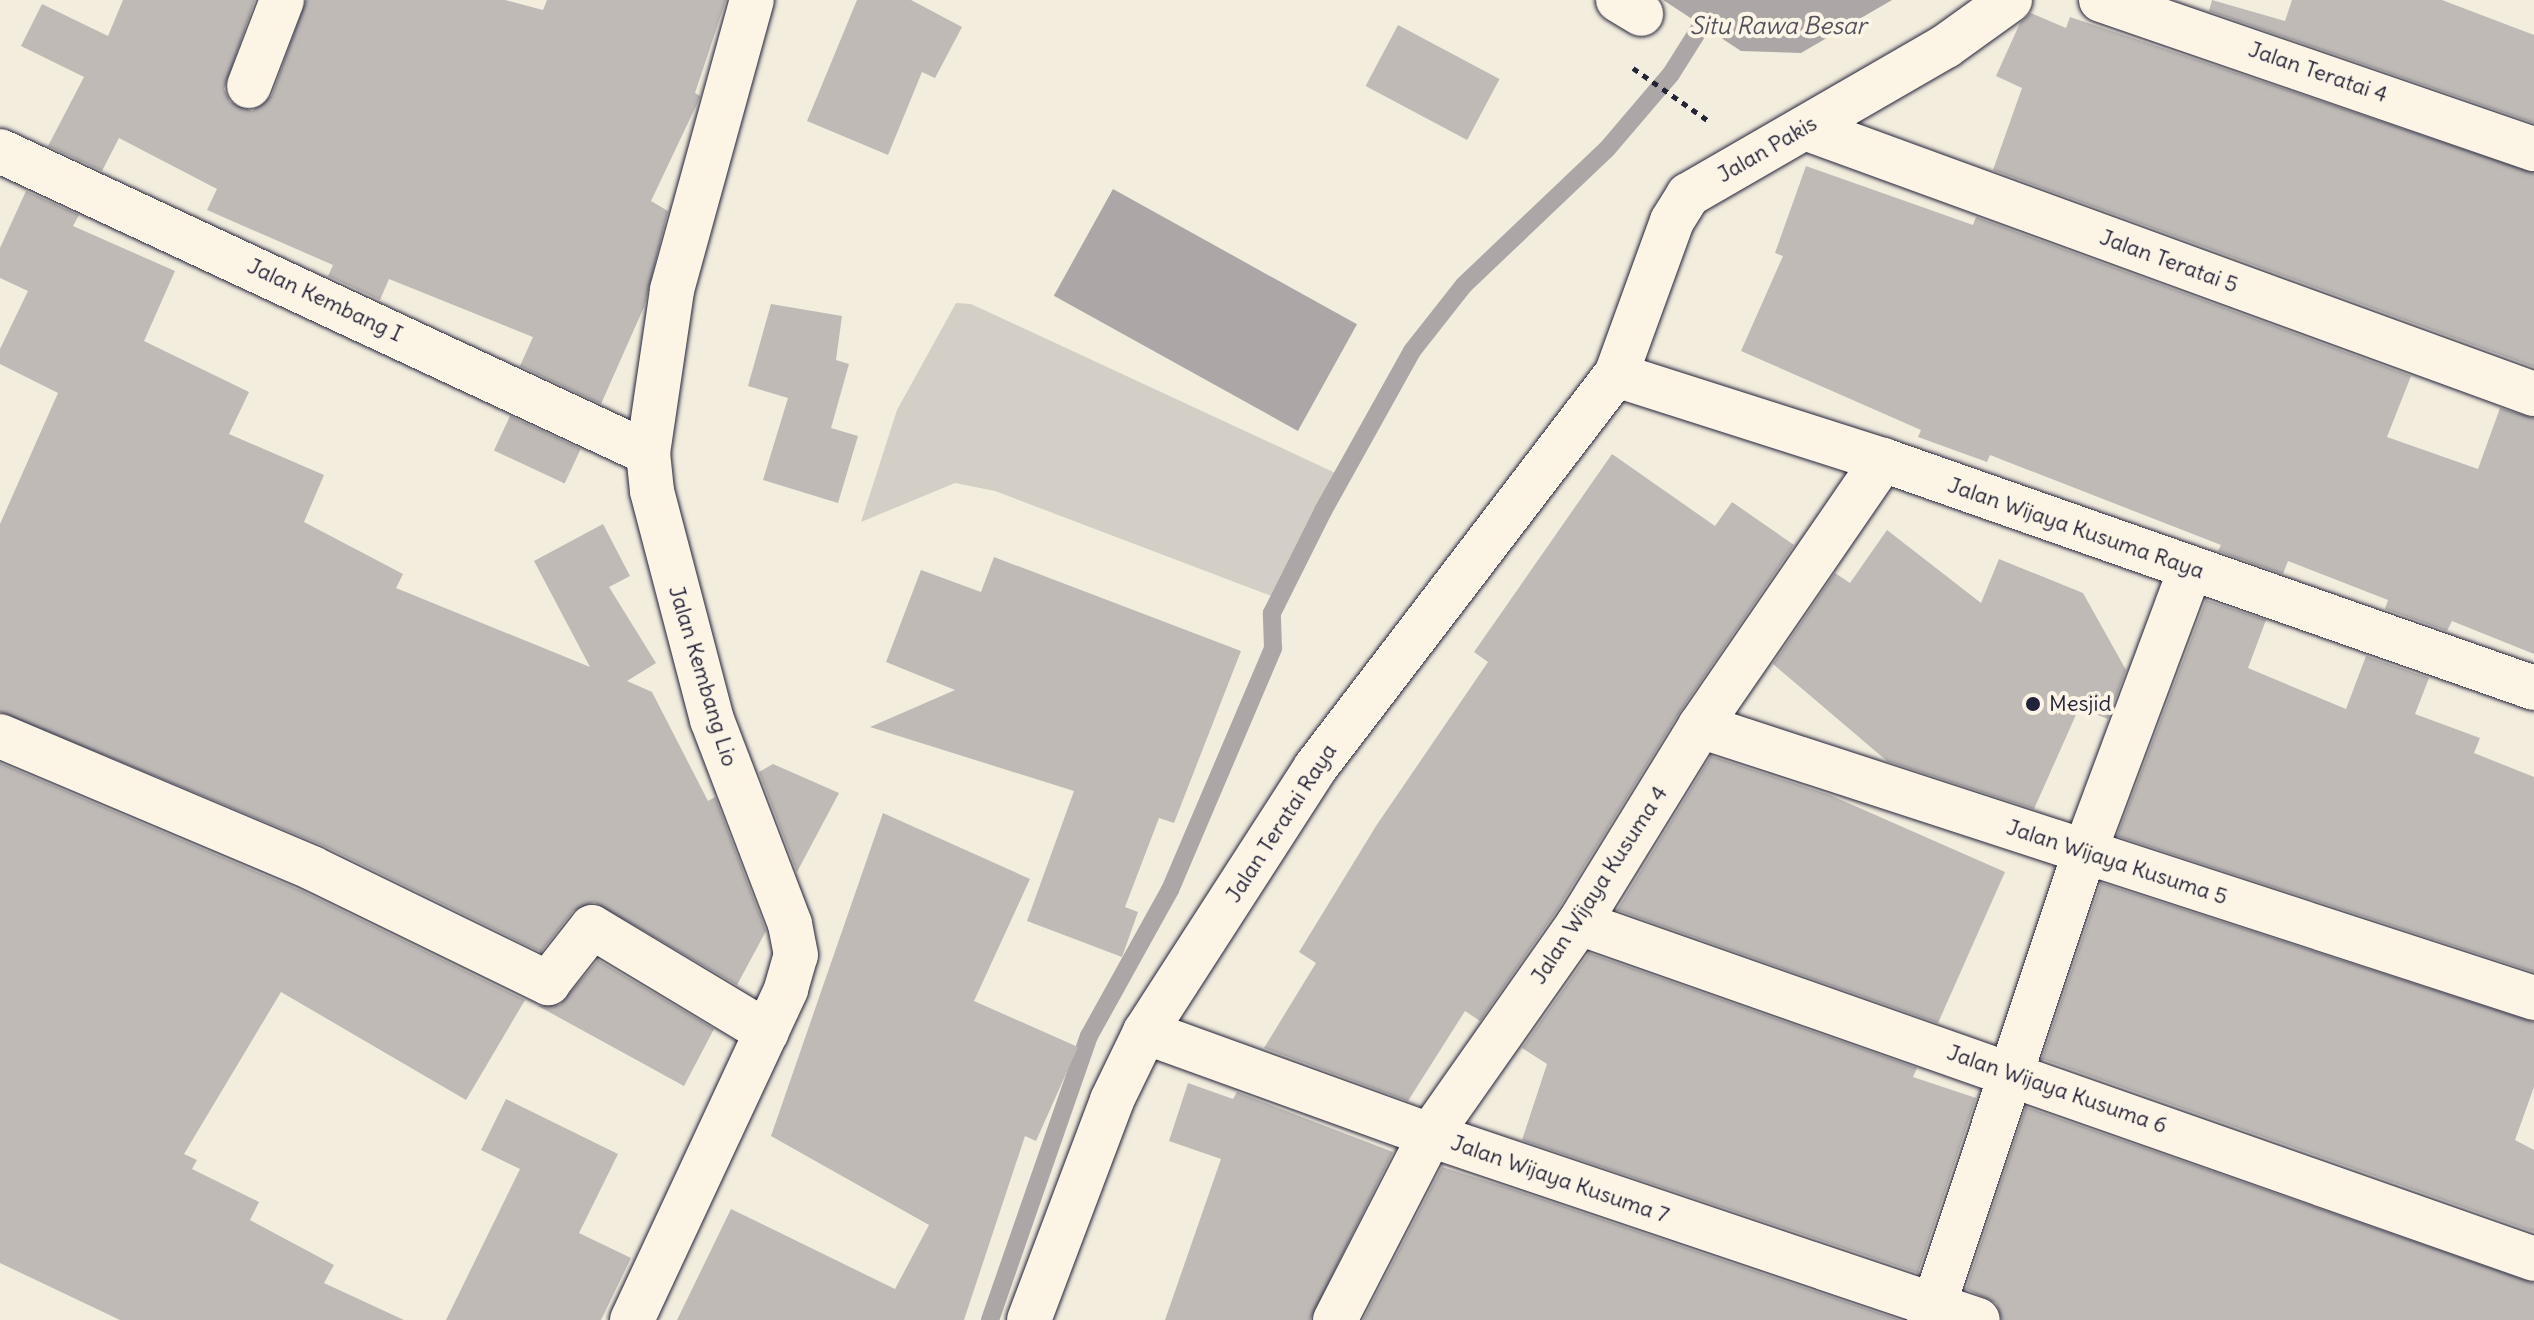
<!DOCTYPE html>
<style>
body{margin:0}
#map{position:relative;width:2534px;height:1320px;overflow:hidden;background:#f3edde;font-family:Delius,sans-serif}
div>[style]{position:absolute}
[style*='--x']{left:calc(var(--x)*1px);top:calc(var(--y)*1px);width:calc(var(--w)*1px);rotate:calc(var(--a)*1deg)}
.green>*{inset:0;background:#d4cfc6}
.water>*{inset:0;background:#aca7a6;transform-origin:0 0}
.stream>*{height:18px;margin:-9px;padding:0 9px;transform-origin:9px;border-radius:9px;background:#aca7a6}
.building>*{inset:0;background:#bfbab6;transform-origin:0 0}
.path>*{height:5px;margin-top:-2.5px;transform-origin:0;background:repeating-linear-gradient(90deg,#22223b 0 6px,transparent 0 12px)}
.roads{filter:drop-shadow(0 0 2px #22223b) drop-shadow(0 0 2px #22223b)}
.minor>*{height:44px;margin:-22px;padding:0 22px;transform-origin:22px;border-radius:22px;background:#fcf5e5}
.dots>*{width:22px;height:22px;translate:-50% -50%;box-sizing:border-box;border:4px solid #fcf5e5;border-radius:50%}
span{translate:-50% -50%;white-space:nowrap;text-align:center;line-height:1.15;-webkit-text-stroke:8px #fcf5e5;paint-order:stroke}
.street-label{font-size:22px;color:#22223b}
.poi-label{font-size:22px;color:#22223b}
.left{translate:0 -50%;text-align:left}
.water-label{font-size:24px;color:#525160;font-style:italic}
</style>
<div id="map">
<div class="green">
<div style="clip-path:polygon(956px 303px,971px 304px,1342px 476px,1279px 599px,995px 491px,955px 483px,861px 522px,897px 410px)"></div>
</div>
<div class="water">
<div style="clip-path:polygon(1663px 0,1892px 0,1801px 53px,1741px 51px)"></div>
<div style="left:1113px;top:189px;width:279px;height:122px;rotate:29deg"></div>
</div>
<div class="stream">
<div style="--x:990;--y:1320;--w:301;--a:-70.8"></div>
<div style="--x:1089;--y:1036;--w:167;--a:-61"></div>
<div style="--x:1170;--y:890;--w:263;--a:-66.9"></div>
<div style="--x:1273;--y:648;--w:35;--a:-92"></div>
<div style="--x:1272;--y:613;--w:114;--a:-63.4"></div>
<div style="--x:1323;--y:511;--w:183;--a:-60.9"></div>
<div style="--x:1412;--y:351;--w:84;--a:-51.8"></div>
<div style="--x:1464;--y:285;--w:197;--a:-43.6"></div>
<div style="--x:1607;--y:149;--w:99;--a:-49.5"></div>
<div style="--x:1671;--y:74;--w:54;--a:-57.8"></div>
</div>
<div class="building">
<div style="clip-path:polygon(123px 0,255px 0,224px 89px,230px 102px,252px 111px,272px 95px,306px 0,505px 0,543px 10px,547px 0,726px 0,695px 93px,700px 96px,697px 104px,651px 201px,668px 211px,644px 307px,601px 404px,520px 366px,533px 337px,389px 279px,380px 300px,328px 276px,333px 265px,207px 210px,217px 189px,119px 138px,102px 171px,48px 146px,84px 77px,21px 46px,42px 4px,108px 36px)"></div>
<div style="clip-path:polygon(857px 0,911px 0,962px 27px,935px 78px,922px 72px,888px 155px,807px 121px)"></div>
<div style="clip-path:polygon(2212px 0,2285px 21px,2292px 0,2442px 0,2534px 35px,2534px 123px,2209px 11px)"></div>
<div style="clip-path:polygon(2031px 13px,2066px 28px,2070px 17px,2534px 173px,2534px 367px,1993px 170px,2022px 88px,1996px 76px,2020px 23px)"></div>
<div style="left:1398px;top:25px;width:115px;height:69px;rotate:28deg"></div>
<div style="clip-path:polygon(1806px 166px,1973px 225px,1976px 217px,2411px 376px,2387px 437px,2478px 469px,2500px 408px,2534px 418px,2534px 654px,2452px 621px,2447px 631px,2385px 609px,2388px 600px,2288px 561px,2283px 574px,2218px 551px,2221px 545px,1990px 455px,1987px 462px,1918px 437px,1921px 430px,1741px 351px,1783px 256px,1775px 253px)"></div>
<div style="clip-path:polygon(26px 191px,79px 215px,73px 226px,175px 271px,144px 341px,249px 392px,229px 434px,324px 475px,304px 522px,403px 574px,396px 588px,590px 667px,534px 561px,603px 524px,630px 576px,609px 587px,656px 663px,627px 681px,652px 692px,708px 801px,715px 797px,766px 931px,737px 985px,594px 902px,573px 911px,541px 952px,322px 845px,0 712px,0 524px,58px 393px,0 364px,0 349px,28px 291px,0 278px,0 248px)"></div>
<div style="clip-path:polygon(771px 304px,842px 316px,836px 360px,849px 364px,831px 428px,858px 436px,838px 503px,763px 480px,788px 398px,748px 386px)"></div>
<div style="left:510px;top:416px;width:78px;height:38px;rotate:25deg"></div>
<div style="clip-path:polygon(1612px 454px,1715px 526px,1732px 502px,1794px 545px,1679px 713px,1558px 909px,1480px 1021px,1465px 1011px,1408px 1101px,1264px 1048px,1316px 963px,1299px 952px,1376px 826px,1488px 662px,1474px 652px)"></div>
<div style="clip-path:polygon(1887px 530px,1981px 603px,1999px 559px,2083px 593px,2126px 670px,2108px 719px,2079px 708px,2034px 809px,1887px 761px,1773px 664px,1835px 573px,1850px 583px)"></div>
<div style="clip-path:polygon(994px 557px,1241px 651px,1174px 823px,1159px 818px,1125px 907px,1138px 912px,1122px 957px,1027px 921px,1074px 791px,870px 727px,955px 690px,886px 662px,921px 570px,981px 592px)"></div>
<div style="clip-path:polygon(2206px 600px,2266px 620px,2248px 668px,2346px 709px,2366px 656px,2429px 678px,2415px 714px,2480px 738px,2474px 753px,2534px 777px,2534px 972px,2117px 836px)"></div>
<div style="clip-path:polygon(1711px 756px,1830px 795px,2005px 872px,1938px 1023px,1617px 910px)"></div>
<div style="clip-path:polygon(0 763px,302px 891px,525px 1000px,466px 1100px,281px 992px,184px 1154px,197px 1160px,192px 1169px,259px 1202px,250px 1220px,334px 1265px,324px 1283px,404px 1320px,120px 1320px,0 1263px)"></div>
<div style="clip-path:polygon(773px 764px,839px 793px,797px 872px,759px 772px)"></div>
<div style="clip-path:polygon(883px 813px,1030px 879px,974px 1001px,1078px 1047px,1036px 1141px,1025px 1136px,964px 1320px,677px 1320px,731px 1209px,895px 1289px,929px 1225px,771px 1136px)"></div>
<div style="clip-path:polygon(2101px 883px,2534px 1022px,2534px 1087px,2515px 1140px,2534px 1150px,2534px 1232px,2042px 1059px)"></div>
<div style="clip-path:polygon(1589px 953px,1917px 1068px,1913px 1077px,1976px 1098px,1918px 1273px,1522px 1140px,1547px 1064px,1522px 1048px)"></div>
<div style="clip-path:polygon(598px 960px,714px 1029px,684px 1086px,538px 1006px,560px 1005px)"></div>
<div style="clip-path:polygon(1188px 1083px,1233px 1099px,1237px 1092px,1393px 1152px,1310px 1320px,1165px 1320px,1221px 1159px,1169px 1141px)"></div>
<div style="clip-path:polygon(506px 1099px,618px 1154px,579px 1233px,631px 1258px,601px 1320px,446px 1320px,520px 1169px,481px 1150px)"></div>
<div style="clip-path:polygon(2026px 1107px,2534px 1283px,2534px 1320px,2002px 1320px,1996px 1303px,1966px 1289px)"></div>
<div style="clip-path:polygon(1442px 1167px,1506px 1187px,1900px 1320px,1363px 1320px)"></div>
</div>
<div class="path">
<div style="--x:1633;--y:68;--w:94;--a:35"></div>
</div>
<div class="roads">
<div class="minor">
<div style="--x:1618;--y:0;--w:27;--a:31"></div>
<div style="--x:2101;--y:0;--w:458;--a:19"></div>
<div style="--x:249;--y:86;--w:92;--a:-69"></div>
<div style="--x:1805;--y:128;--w:776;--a:20.05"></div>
<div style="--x:0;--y:151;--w:715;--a:24.99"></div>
<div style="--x:1616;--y:375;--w:280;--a:17.7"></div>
<div style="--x:1883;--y:460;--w:690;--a:19.3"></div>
<div style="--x:1700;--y:726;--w:877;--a:18.06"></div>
<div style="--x:0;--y:736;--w:339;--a:22.9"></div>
<div style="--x:312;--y:868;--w:263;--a:26"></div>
<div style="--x:548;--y:983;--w:71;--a:-51.8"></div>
<div style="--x:592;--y:927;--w:204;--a:31"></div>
<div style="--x:1579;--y:923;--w:1012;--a:19.38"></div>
<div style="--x:1145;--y:1032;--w:303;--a:19.9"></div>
<div style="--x:1430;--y:1135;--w:578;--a:18.65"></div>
<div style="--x:632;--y:1320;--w:365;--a:-65"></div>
<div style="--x:786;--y:989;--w:35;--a:-74"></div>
<div style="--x:796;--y:955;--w:32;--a:-101"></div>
<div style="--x:790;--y:924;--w:218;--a:-110.9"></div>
<div style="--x:712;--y:720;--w:237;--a:-104.7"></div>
<div style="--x:652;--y:491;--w:38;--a:-96"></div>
<div style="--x:648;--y:453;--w:165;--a:-81.6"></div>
<div style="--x:672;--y:290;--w:301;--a:-74.6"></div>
<div style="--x:1029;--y:1320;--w:235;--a:-69.3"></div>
<div style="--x:1112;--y:1100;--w:76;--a:-64.1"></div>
<div style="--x:1145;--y:1032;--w:314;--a:-57.2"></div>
<div style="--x:1315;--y:768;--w:495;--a:-52.6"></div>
<div style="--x:1616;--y:375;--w:164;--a:-70"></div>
<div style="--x:1672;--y:221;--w:31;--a:-58"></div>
<div style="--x:1688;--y:195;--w:298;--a:-30"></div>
<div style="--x:1946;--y:46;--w:79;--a:-35.7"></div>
<div style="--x:1335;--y:1320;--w:208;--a:-62.8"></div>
<div style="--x:1430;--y:1135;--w:259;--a:-54.9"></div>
<div style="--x:1579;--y:923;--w:231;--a:-58.4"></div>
<div style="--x:1700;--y:726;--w:323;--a:-55.5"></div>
<div style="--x:1929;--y:1320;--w:494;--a:-71.6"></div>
<div style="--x:2085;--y:851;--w:302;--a:-69.5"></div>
</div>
</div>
<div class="dots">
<div style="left:2033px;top:704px;background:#22223b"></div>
</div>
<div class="street-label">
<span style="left:2318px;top:72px;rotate:19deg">Jalan Teratai 4</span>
<span style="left:1767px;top:149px;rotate:-30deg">Jalan Pakis</span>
<span style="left:2169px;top:261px;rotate:20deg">Jalan Teratai 5</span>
<span style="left:325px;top:300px;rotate:25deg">Jalan Kembang I</span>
<span style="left:2076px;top:528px;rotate:19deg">Jalan Wijaya Kusuma Raya</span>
<span style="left:703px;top:676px;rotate:73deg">Jalan Kembang Lio</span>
<span style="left:1281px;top:823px;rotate:-57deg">Jalan Teratai Raya</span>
<span style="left:2117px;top:862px;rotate:18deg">Jalan Wijaya Kusuma 5</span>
<span style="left:1599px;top:885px;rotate:-57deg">Jalan Wijaya Kusuma 4</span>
<span style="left:2057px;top:1089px;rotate:19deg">Jalan Wijaya Kusuma 6</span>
<span style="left:1560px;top:1179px;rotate:19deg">Jalan Wijaya Kusuma 7</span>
</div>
<div class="poi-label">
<span class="left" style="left:2049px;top:704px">Mesjid</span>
</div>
<div class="water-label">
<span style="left:1778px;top:26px">Situ Rawa Besar</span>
</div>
</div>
